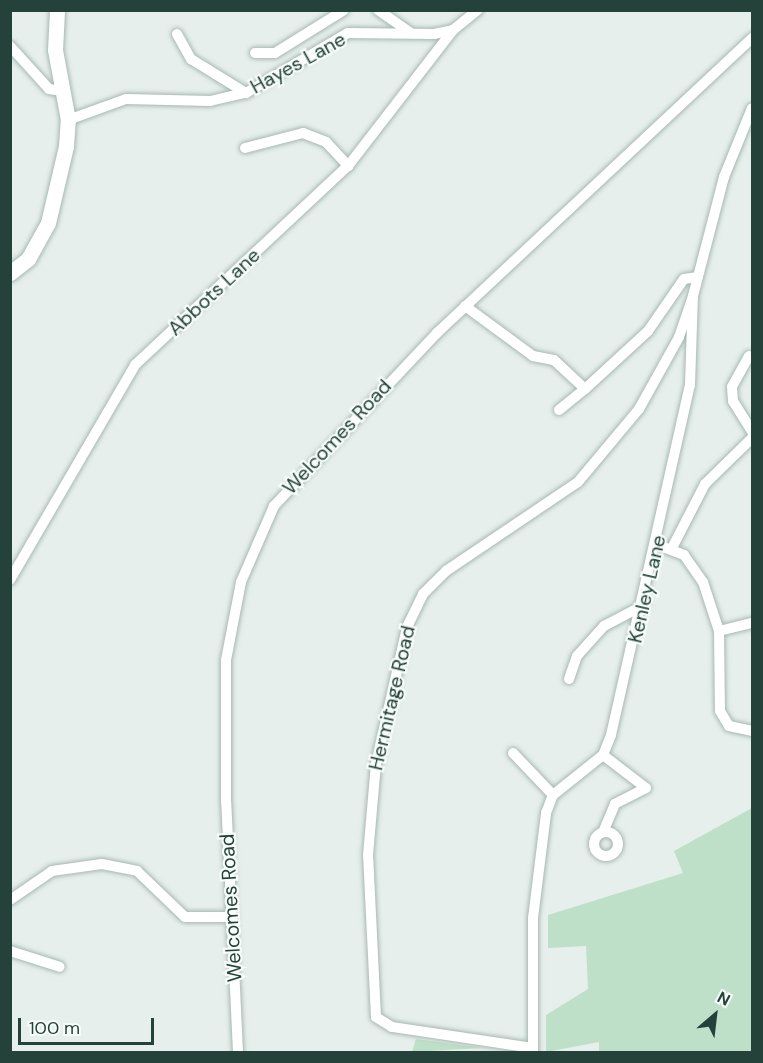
<!DOCTYPE html>
<style>
body{margin:0}
#map{position:relative;width:763px;height:1063px;overflow:hidden;background:#e6efeb;font-family:"DM Sans",sans-serif}
div>[style]{position:absolute}
[style*='--x']{left:calc(var(--x)*1px);top:calc(var(--y)*1px);width:calc(var(--w)*1px);rotate:calc(var(--a)*1deg)}
.green>*{inset:0;background:#bfe0c8}
.roads{filter:drop-shadow(0 0 2px #a8b8b2) drop-shadow(0 0 2px #a8b8b2)}
.street>*{height:10px;margin:-5px;padding:0 5px;transform-origin:5px;border-radius:5px;background:#fff}
.street>.ring{margin:-5px;padding:0;box-sizing:content-box;background:none;border:10px solid #fff;border-radius:50%}
.secondary>*{height:15px;margin:-7.5px;padding:0 7.5px;transform-origin:7.5px;border-radius:7.5px;background:#fff}
span{translate:-50% -50%;white-space:nowrap;text-align:center;line-height:1.15;-webkit-text-stroke:4.5px #f7fbf9;paint-order:stroke}
.street-label{font-size:20px;color:#24423a}
.frame{position:absolute;inset:0;border:12px solid #24423a;pointer-events:none}
.north{position:absolute;left:685px;top:985px;width:60px;height:60px;-webkit-text-stroke:4px #f7fbf9;paint-order:stroke;rotate:28deg;font-size:16px;font-weight:700;line-height:24px;text-align:center;color:#24423a}
.north::after{content:'';display:block;margin:auto;width:21px;height:27px;background:#24423a;clip-path:polygon(50% 0,100% 100%,50% 72%,0 100%)}
.scale{position:absolute;left:18px;top:1018px;width:136px;height:27px;box-sizing:border-box;border:3px solid #24423a;border-top:0;padding-left:8px;font-size:18px;line-height:21px;white-space:nowrap;color:#24423a;-webkit-text-stroke:4px #f7fbf9;paint-order:stroke}
</style>
<div id="map">
<div class="green">
<div style="clip-path:polygon(752px 808px,752px 1052px,599px 1052px,599px 1042px,546px 1052px,546px 1015px,588px 989px,586px 946px,548px 948px,548px 915px,683px 873px,674px 851px)"></div>
<div style="clip-path:polygon(416px 1039px,482px 1048px,412px 1052px)"></div>
</div>
<div class="roads">
<div class="street">
<div style="--x:378;--y:10;--w:40;--a:34.9"></div>
<div style="--x:177;--y:34;--w:29;--a:61"></div>
<div style="--x:191;--y:59;--w:65;--a:31.7"></div>
<div style="--x:10;--y:46;--w:58;--a:47.8"></div>
<div style="--x:49;--y:89;--w:14;--a:8"></div>
<div style="--x:255;--y:53;--w:20;--a:0"></div>
<div style="--x:275;--y:53;--w:81;--a:-31.9"></div>
<div style="--x:68;--y:120;--w:62;--a:-19.9"></div>
<div style="--x:126;--y:99;--w:84;--a:1.4"></div>
<div style="--x:210;--y:101;--w:37;--a:-13"></div>
<div style="--x:246;--y:93;--w:118;--a:-30.5"></div>
<div style="--x:348;--y:33;--w:86;--a:0.7"></div>
<div style="--x:434;--y:34;--w:19;--a:-12"></div>
<div style="--x:453;--y:30;--w:32;--a:-39"></div>
<div style="--x:245;--y:148;--w:60;--a:-14.5"></div>
<div style="--x:303;--y:133;--w:25;--a:21"></div>
<div style="--x:326;--y:142;--w:33;--a:47"></div>
<div style="--x:465;--y:306;--w:84;--a:36.3"></div>
<div style="--x:533;--y:356;--w:21;--a:11"></div>
<div style="--x:554;--y:360;--w:42;--a:43.1"></div>
<div style="--x:585;--y:389;--w:86;--a:-42.6"></div>
<div style="--x:648;--y:331;--w:63;--a:-55.3"></div>
<div style="--x:684;--y:279;--w:14;--a:-8"></div>
<div style="--x:749;--y:356;--w:35;--a:119"></div>
<div style="--x:732;--y:387;--w:14;--a:86"></div>
<div style="--x:733;--y:401;--w:36;--a:58"></div>
<div style="--x:559;--y:410;--w:33;--a:-39"></div>
<div style="--x:658;--y:545;--w:28;--a:21"></div>
<div style="--x:684;--y:555;--w:33;--a:55"></div>
<div style="--x:703;--y:582;--w:52;--a:71.9"></div>
<div style="--x:719;--y:631;--w:80;--a:89.3"></div>
<div style="--x:720;--y:711;--w:17;--a:59"></div>
<div style="--x:729;--y:726;--w:24;--a:12"></div>
<div style="--x:672;--y:548;--w:72;--a:-62.7"></div>
<div style="--x:705;--y:484;--w:66;--a:-44.4"></div>
<div style="--x:10;--y:580;--w:249;--a:-59.8"></div>
<div style="--x:135;--y:365;--w:291;--a:-43.1"></div>
<div style="--x:348;--y:166;--w:172;--a:-52.3"></div>
<div style="--x:719;--y:631;--w:34;--a:-14"></div>
<div style="--x:569;--y:679;--w:24;--a:-71"></div>
<div style="--x:577;--y:656;--w:40;--a:-48"></div>
<div style="--x:604;--y:626;--w:45;--a:-27.7"></div>
<div style="--x:513;--y:753;--w:58;--a:46.4"></div>
<div style="--x:603;--y:755;--w:54;--a:37.5"></div>
<div style="--x:646;--y:788;--w:35;--a:153"></div>
<div style="--x:615;--y:804;--w:30;--a:113"></div>
<div class="ring" style="left:594px;top:832px;width:14px;height:14px"></div>
<div style="--x:10;--y:900;--w:51;--a:-34.6"></div>
<div style="--x:52;--y:871;--w:50;--a:-8"></div>
<div style="--x:102;--y:864;--w:36;--a:11"></div>
<div style="--x:137;--y:871;--w:66;--a:43.8"></div>
<div style="--x:185;--y:917;--w:47;--a:0"></div>
<div style="--x:10;--y:951;--w:52;--a:17.7"></div>
<div style="--x:533;--y:1048;--w:143;--a:-171.5"></div>
<div style="--x:392;--y:1027;--w:19;--a:-148"></div>
<div style="--x:376;--y:1017;--w:162;--a:-92.8"></div>
<div style="--x:368;--y:855;--w:91;--a:-85"></div>
<div style="--x:376;--y:764;--w:140;--a:-77.2"></div>
<div style="--x:407;--y:627;--w:37;--a:-64"></div>
<div style="--x:423;--y:594;--w:33;--a:-45"></div>
<div style="--x:446;--y:571;--w:159;--a:-34"></div>
<div style="--x:578;--y:482;--w:95;--a:-50.1"></div>
<div style="--x:639;--y:409;--w:82;--a:-60.9"></div>
<div style="--x:679;--y:337;--w:43;--a:-71.1"></div>
<div style="--x:238;--y:1052;--w:250;--a:-92.7"></div>
<div style="--x:226;--y:802;--w:142;--a:-90"></div>
<div style="--x:226;--y:660;--w:79;--a:-79.1"></div>
<div style="--x:241;--y:582;--w:83;--a:-66.5"></div>
<div style="--x:274;--y:506;--w:238;--a:-46.7"></div>
<div style="--x:437;--y:333;--w:432;--a:-43.1"></div>
<div style="--x:533;--y:1052;--w:134;--a:-90"></div>
<div style="--x:533;--y:918;--w:106;--a:-82.9"></div>
<div style="--x:546;--y:813;--w:19;--a:-69"></div>
<div style="--x:553;--y:795;--w:64;--a:-38.7"></div>
<div style="--x:603;--y:755;--w:22;--a:-68"></div>
<div style="--x:611;--y:735;--w:359;--a:-77.3"></div>
<div style="--x:690;--y:385;--w:89;--a:-88.1"></div>
<div style="--x:693;--y:296;--w:123;--a:-75.4"></div>
<div style="--x:724;--y:177;--w:74;--a:-67.9"></div>
</div>
<div class="secondary">
<div style="--x:10;--y:273;--w:23;--a:-38"></div>
<div style="--x:28;--y:259;--w:41;--a:-60.9"></div>
<div style="--x:48;--y:223;--w:79;--a:-76.8"></div>
<div style="--x:66;--y:146;--w:26;--a:-86"></div>
<div style="--x:68;--y:120;--w:71;--a:-100.5"></div>
<div style="--x:55;--y:50;--w:40;--a:-87.1"></div>
</div>
</div>
<div class="street-label">
<span style="left:298px;top:63px;rotate:-29deg">Hayes Lane</span>
<span style="left:214px;top:292px;rotate:-43deg">Abbots Lane</span>
<span style="left:337px;top:437px;rotate:-47deg">Welcomes Road</span>
<span style="left:647px;top:589px;rotate:-77deg">Kenley Lane</span>
<span style="left:392px;top:698px;rotate:-77deg">Hermitage Road</span>
<span style="left:231px;top:908px;rotate:-93deg">Welcomes Road</span>
</div>
<div class="frame"></div>
<div class="north">N</div>
<div class="scale">100 m</div>
</div>
